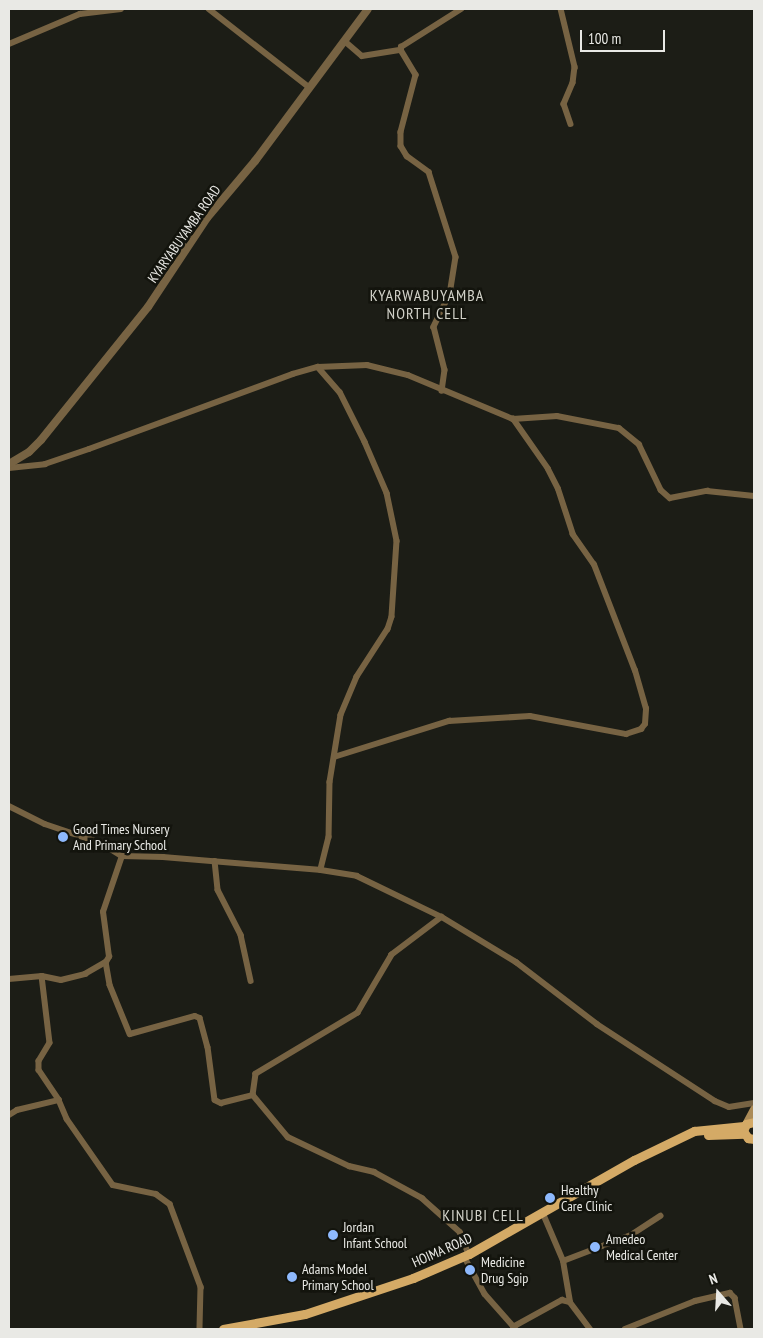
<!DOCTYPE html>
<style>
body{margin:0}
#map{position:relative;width:763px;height:1338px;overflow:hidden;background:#1c1d16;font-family:"PT Sans Narrow",sans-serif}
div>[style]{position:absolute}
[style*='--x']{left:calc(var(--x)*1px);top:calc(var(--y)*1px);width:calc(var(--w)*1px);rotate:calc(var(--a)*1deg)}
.minor>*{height:5.5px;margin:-2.75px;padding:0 2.75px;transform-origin:2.75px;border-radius:2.75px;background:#776343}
.tertiary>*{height:8px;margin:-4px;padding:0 4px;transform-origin:4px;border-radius:4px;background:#776343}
.secondary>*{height:9px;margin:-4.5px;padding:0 4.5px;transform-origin:4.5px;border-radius:4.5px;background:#ab8b57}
.primary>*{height:9px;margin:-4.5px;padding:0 4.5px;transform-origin:4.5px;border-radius:4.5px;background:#d4aa66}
.dots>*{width:14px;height:14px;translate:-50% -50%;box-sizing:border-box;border:2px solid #13140d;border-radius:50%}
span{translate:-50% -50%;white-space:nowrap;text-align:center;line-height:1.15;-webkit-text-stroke:5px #13140d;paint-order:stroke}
.street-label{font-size:14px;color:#e9e9e5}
.poi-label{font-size:14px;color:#e9e9e5}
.left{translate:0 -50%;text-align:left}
.quarter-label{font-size:16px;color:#d2d2c9;letter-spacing:1px}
.frame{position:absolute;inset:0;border:10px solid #e9e9e5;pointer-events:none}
.north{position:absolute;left:693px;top:1268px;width:50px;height:50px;-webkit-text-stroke:4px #13140d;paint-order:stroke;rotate:341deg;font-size:14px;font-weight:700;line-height:20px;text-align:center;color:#e9e9e5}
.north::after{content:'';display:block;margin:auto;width:18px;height:22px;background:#e9e9e5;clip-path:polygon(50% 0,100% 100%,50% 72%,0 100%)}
.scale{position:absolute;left:580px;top:30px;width:85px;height:22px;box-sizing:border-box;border:2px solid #e9e9e5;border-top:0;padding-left:6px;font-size:15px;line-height:18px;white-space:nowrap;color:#e9e9e5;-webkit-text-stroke:4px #13140d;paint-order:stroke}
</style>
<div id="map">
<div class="minor">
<div style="--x:209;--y:9;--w:127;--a:38"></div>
<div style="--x:561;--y:9;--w:60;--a:76.4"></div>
<div style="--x:575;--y:67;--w:16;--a:97"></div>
<div style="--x:573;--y:83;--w:23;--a:113"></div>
<div style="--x:564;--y:104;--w:21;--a:71"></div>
<div style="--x:346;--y:42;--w:21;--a:41"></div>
<div style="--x:362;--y:56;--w:39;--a:-9"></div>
<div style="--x:401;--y:50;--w:3;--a:-90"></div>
<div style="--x:401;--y:47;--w:71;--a:-32.3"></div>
<div style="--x:9;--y:44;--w:77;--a:-22.9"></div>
<div style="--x:80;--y:14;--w:41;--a:-7"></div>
<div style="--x:401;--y:50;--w:29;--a:59"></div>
<div style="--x:416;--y:75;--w:59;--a:104.7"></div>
<div style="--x:401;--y:132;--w:14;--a:90"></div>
<div style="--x:401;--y:146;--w:12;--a:59"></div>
<div style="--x:407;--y:156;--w:27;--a:36"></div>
<div style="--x:429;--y:172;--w:89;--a:72.4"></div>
<div style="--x:456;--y:257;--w:37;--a:99"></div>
<div style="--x:450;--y:294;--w:37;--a:116"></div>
<div style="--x:434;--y:327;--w:44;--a:75.7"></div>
<div style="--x:445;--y:370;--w:21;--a:98"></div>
<div style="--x:318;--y:367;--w:33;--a:49"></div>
<div style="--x:340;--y:392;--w:56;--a:63.4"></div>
<div style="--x:365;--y:442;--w:56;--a:66.7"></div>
<div style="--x:387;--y:493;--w:49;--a:78.2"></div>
<div style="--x:397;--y:541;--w:76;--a:93.8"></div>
<div style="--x:392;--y:617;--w:13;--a:108"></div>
<div style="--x:388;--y:629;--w:57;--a:122.9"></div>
<div style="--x:357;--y:677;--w:41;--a:112.8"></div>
<div style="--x:341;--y:715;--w:68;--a:99.3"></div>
<div style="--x:330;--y:782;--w:55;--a:91"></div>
<div style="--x:329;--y:837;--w:34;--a:104"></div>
<div style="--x:9;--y:468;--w:36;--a:-6"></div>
<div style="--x:45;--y:464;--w:46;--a:-18.8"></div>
<div style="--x:89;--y:449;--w:217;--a:-20.2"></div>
<div style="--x:293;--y:374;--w:26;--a:-16"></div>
<div style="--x:318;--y:367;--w:49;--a:-2.3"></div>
<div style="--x:367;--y:365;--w:42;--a:13.7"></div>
<div style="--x:408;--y:375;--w:114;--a:22.7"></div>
<div style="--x:513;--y:419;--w:44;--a:-3.9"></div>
<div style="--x:557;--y:416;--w:63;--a:11"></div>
<div style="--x:619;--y:428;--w:26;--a:39"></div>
<div style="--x:639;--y:444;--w:51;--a:64.4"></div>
<div style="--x:661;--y:490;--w:12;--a:42"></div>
<div style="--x:670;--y:498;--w:38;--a:-11"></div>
<div style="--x:707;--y:491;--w:47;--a:6.1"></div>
<div style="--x:334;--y:757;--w:121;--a:-17.4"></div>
<div style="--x:449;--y:721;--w:81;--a:-3.5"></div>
<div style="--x:530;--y:716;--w:98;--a:10.6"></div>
<div style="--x:626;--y:734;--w:16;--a:-18"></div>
<div style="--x:641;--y:729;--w:6;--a:-51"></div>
<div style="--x:645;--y:724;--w:15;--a:-86"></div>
<div style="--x:646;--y:709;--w:40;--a:-106"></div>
<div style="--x:635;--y:671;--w:114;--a:-111.1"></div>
<div style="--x:594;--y:565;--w:37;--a:-125"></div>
<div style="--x:573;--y:535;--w:48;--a:-108.1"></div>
<div style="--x:558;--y:489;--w:22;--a:-117"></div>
<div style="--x:548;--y:469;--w:61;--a:-125"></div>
<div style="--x:9;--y:806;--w:40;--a:26.6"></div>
<div style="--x:45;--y:824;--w:59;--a:18.7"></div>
<div style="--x:101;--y:843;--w:25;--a:32"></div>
<div style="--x:122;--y:856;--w:41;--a:1.4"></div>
<div style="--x:163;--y:857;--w:159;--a:4.7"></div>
<div style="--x:321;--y:870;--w:36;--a:9"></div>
<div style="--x:357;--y:876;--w:94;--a:25.8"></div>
<div style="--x:442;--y:917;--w:87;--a:31.3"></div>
<div style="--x:516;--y:962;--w:102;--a:37.4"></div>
<div style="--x:597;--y:1024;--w:141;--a:33.1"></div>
<div style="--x:715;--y:1101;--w:15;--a:23"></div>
<div style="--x:729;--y:1107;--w:25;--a:-9"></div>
<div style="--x:215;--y:861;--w:29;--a:84"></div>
<div style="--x:218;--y:890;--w:51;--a:62.9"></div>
<div style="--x:241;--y:935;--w:47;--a:77.7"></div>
<div style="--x:442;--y:917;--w:63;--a:142.8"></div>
<div style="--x:392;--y:955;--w:67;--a:120.4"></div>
<div style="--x:358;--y:1013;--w:119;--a:149.1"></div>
<div style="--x:256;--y:1074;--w:21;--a:98"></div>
<div style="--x:253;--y:1095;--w:55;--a:50.2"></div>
<div style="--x:288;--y:1137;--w:68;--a:25.4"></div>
<div style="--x:349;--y:1166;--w:26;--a:13"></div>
<div style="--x:374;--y:1172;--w:55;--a:28.4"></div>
<div style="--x:422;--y:1198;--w:51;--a:41.8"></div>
<div style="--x:460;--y:1232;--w:24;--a:68"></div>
<div style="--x:106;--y:962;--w:23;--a:80"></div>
<div style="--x:110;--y:985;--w:53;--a:67.8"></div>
<div style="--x:130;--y:1034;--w:67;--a:-15.5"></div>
<div style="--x:195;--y:1016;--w:5;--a:22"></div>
<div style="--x:200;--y:1018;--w:30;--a:75"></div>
<div style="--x:208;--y:1047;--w:53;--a:82.5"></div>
<div style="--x:215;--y:1100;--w:7;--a:27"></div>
<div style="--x:221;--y:1103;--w:33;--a:-14"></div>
<div style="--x:42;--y:976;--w:67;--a:83.2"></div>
<div style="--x:50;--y:1043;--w:21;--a:121"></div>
<div style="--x:39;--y:1061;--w:9;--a:90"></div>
<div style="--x:39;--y:1070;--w:36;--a:56"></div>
<div style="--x:59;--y:1100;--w:21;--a:67"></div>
<div style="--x:67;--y:1119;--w:80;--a:55.1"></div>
<div style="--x:113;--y:1185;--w:44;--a:11.8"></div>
<div style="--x:156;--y:1194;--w:17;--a:36"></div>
<div style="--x:170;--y:1204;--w:89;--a:69.5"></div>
<div style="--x:201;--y:1287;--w:42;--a:91.4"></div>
<div style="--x:9;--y:979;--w:33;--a:-5"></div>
<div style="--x:42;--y:976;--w:19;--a:12"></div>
<div style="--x:61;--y:980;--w:25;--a:-14"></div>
<div style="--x:85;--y:974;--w:24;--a:-30"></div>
<div style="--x:106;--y:962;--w:6;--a:-59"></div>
<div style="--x:109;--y:957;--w:45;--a:-97.6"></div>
<div style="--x:103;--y:912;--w:59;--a:-71.3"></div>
<div style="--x:9;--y:1115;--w:9;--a:-32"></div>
<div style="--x:17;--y:1110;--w:43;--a:-13.4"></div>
<div style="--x:464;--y:1256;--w:43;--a:61.1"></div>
<div style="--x:485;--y:1294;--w:45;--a:48.6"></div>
<div style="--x:563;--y:1261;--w:73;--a:-20.9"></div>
<div style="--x:631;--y:1235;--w:35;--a:-33"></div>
<div style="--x:570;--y:1302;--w:34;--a:53"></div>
<div style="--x:513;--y:1327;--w:56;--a:-28.9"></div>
<div style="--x:562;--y:1300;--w:8;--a:14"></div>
<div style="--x:570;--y:1302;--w:42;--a:-99.7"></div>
<div style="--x:563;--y:1261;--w:51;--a:-113.1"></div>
<div style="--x:625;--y:1329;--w:75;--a:-21.8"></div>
<div style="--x:695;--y:1301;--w:36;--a:-13"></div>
<div style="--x:730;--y:1293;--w:7;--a:45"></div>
<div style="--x:735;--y:1298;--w:32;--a:79"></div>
</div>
<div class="tertiary">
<div style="--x:9;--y:464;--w:23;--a:-31"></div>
<div style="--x:29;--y:452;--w:17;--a:-45"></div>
<div style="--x:41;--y:440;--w:171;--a:-51.2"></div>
<div style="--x:148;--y:307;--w:107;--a:-56.5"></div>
<div style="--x:207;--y:218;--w:75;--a:-49.9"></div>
<div style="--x:255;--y:161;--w:189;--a:-53.4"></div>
</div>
<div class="secondary">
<div style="--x:746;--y:1124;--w:17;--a:-62"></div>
</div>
<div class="primary">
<div style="--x:754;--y:1122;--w:8;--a:166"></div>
<div style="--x:746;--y:1124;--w:8;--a:113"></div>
<div style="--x:743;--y:1131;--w:9;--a:54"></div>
<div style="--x:748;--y:1138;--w:6;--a:9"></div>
<div style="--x:708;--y:1135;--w:36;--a:-2"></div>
<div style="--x:223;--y:1329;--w:83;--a:-10.4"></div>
<div style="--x:305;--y:1314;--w:114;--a:-18.4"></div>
<div style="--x:413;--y:1278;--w:61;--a:-23.2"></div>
<div style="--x:469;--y:1254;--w:190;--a:-29.7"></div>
<div style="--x:634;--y:1160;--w:67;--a:-25.8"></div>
<div style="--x:694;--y:1131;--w:50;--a:-5.7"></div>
</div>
<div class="dots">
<div style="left:63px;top:837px;background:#8eb9fd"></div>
<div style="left:550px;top:1198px;background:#8eb9fd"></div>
<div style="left:333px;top:1235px;background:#8eb9fd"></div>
<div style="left:595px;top:1247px;background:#8eb9fd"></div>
<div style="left:470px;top:1270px;background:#8eb9fd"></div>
<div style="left:292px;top:1277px;background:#8eb9fd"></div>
</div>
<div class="street-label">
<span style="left:184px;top:234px;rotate:-55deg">KYARYABUYAMBA ROAD</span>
<span style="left:442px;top:1250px;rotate:-24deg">HOIMA ROAD</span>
</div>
<div class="poi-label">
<span class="left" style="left:73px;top:837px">Good Times Nursery<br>And Primary School</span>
<span class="left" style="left:561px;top:1198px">Healthy<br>Care Clinic</span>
<span class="left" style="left:343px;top:1235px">Jordan<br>Infant School</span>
<span class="left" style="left:606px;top:1247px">Amedeo<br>Medical Center</span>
<span class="left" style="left:481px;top:1270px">Medicine<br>Drug Sgip</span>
<span class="left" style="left:302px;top:1277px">Adams Model<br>Primary School</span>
</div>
<div class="quarter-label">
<span style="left:427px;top:304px">KYARWABUYAMBA<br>NORTH CELL</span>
<span style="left:483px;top:1215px">KINUBI CELL</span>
</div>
<div class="frame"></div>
<div class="north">N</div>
<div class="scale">100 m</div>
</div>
